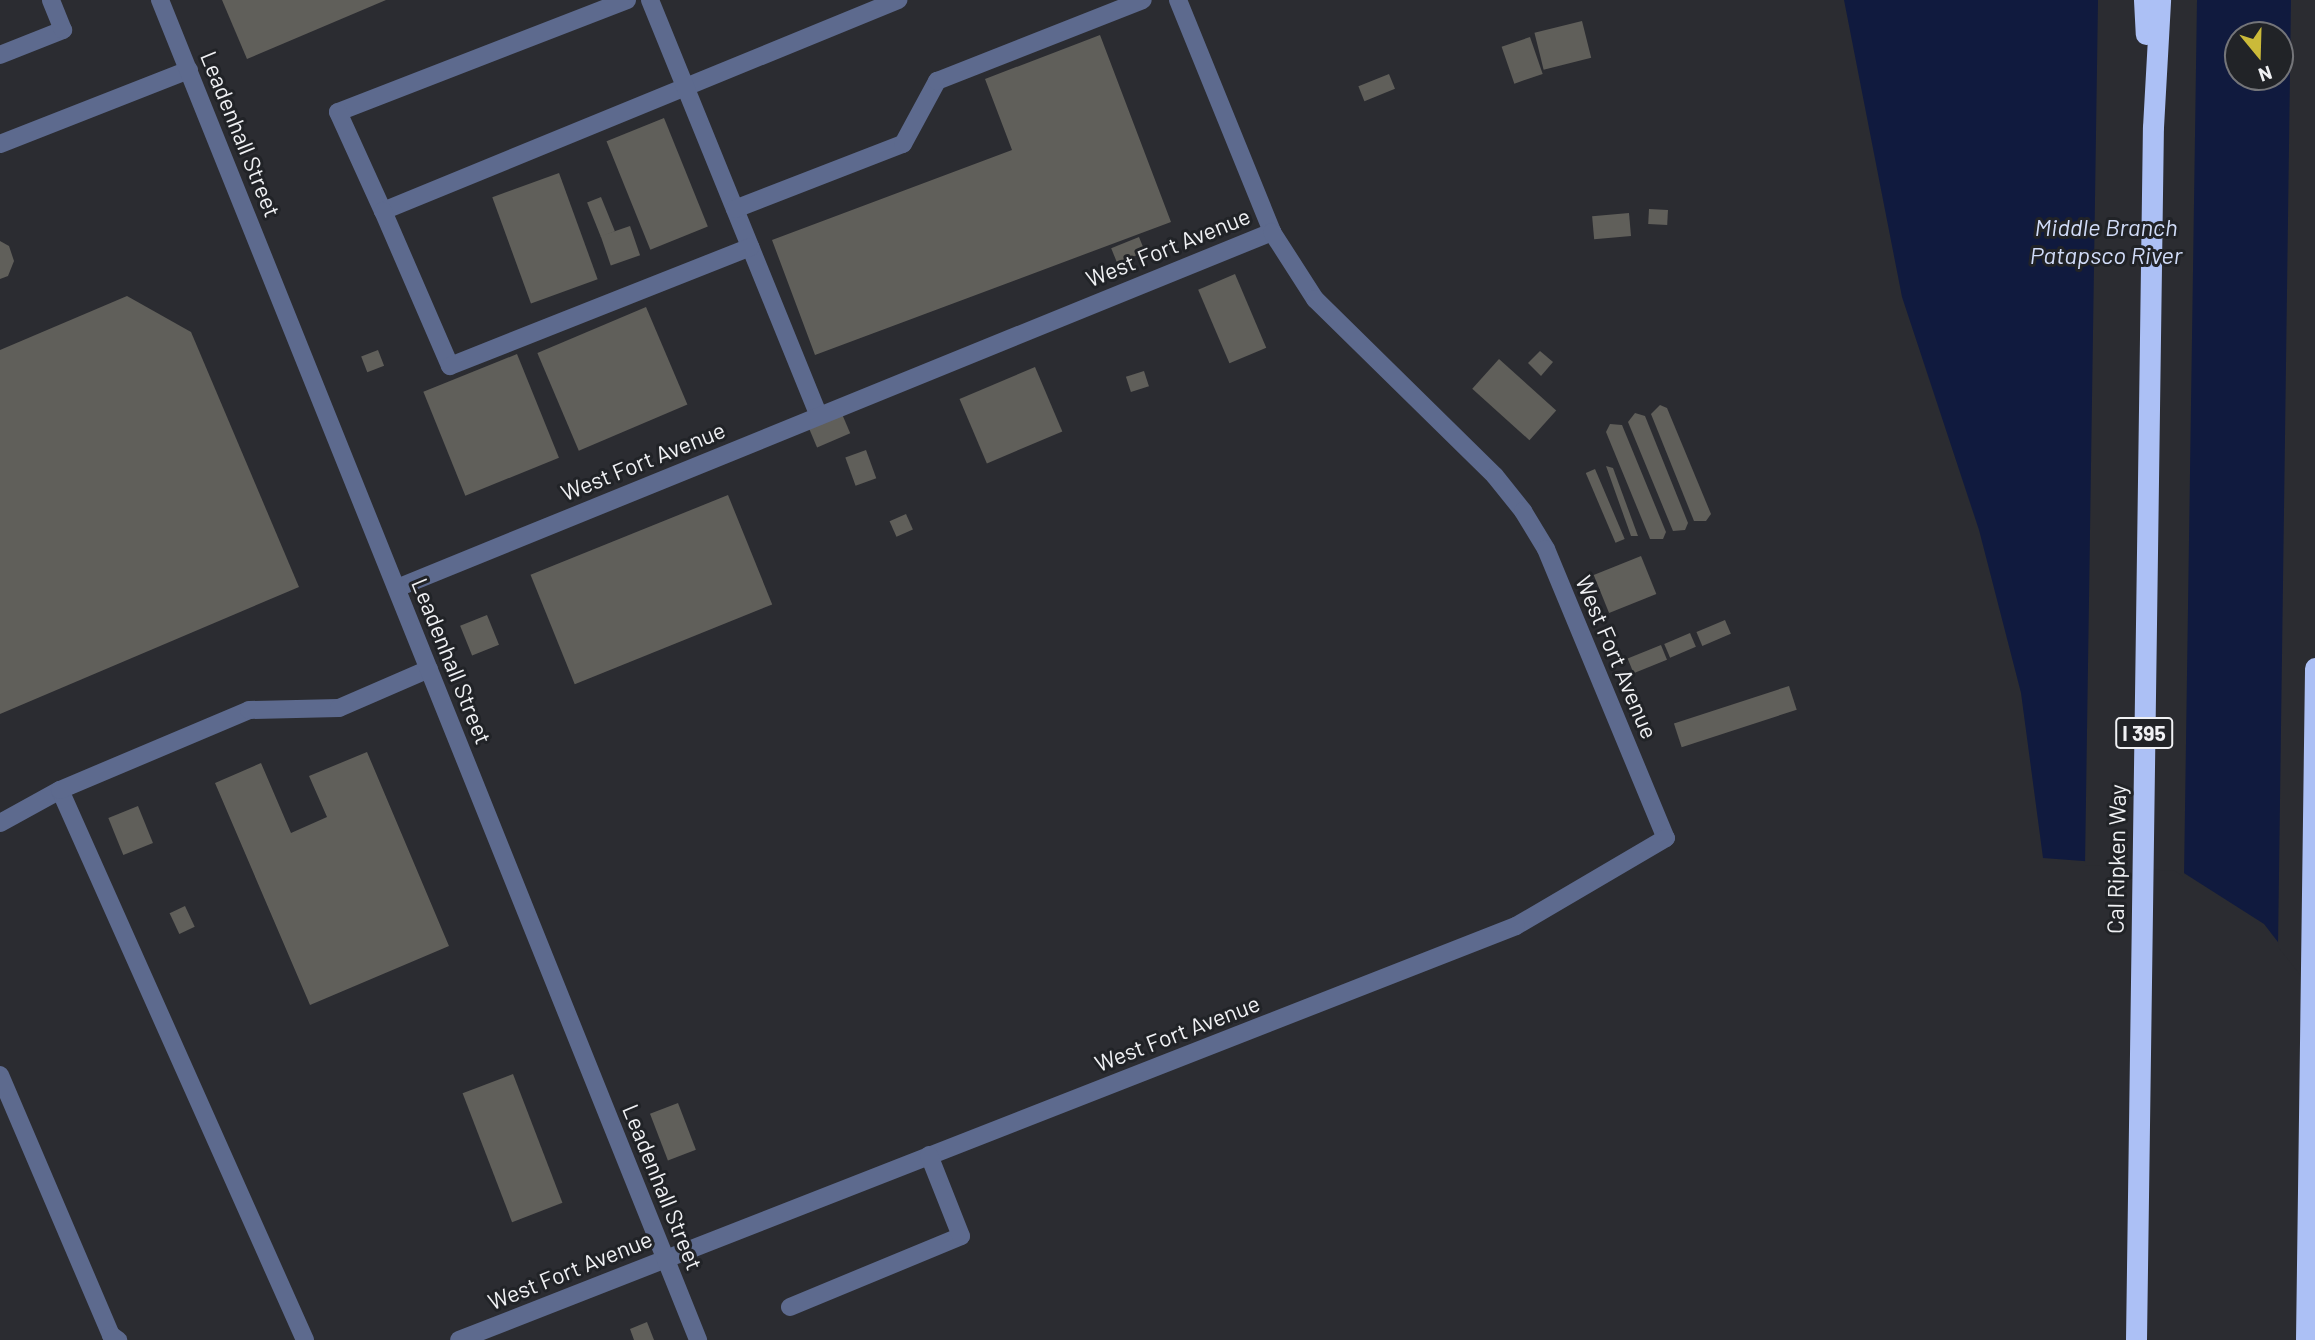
<!DOCTYPE html>
<style>
body{margin:0}
#map{position:relative;width:2315px;height:1340px;overflow:hidden;background:#2b2c31;font-family:Barlow,sans-serif}
div>[style]{position:absolute}
[style*='--x']{left:calc(var(--x)*1px);top:calc(var(--y)*1px);width:calc(var(--w)*1px);rotate:calc(var(--a)*1deg)}
.water>*{inset:0;background:#101a3e}
.pier>*{inset:0;background:#2b2c31}
.building>*{inset:0;background:#605f5a;transform-origin:0 0}
.service>*{height:18px;margin:-9px;padding:0 9px;transform-origin:9px;border-radius:9px;background:#5d6a8e}
.minor>*{height:18px;margin:-9px;padding:0 9px;transform-origin:9px;border-radius:9px;background:#5d6a8e}
.motorway>*{height:21px;margin:-10.5px;padding:0 10.5px;transform-origin:10.5px;border-radius:10.5px;background:#acc0f5}
span{translate:-50% -50%;white-space:nowrap;text-align:center;line-height:1.15;-webkit-text-stroke:6px #212327;paint-order:stroke}
.shield-label span{padding:2px 5px;background:#212327;border:2px solid;border-radius:5px;-webkit-text-stroke-width:0}
.shield-label{font-size:21px;color:#f0f1f4;font-weight:700}
.street-label{font-size:23px;color:#f0f1f4}
.water-label{font-size:24px;color:#d1dcf8;font-style:italic}
.north{position:absolute;left:2224px;top:21px;width:70px;height:70px;box-sizing:border-box;background:#212327;border:2px solid #747579;border-radius:50%;rotate:161deg;font-size:19px;font-weight:700;line-height:28px;text-align:center;color:#f0f1f4}
.north::after{content:'';display:block;margin:auto;width:24px;height:32px;background:#cbba39;clip-path:polygon(50% 0,100% 100%,50% 72%,0 100%)}
</style>
<div id="map">
<div class="water">
<div style="clip-path:polygon(evenodd,1844px 0,2315px 0,2315px 990px,2264px 924px,2176px 868px,2043px 858px,2021px 693px,1979px 530px,1902px 297px,1844px 0,2238px 35px,2280px 35px,2280px 77px,2238px 77px,2238px 35px)"></div>
</div>
<div class="pier">
<div style="clip-path:polygon(2098px 0,2197px 0,2184px 877px,2175px 871px,2085px 865px)"></div>
<div style="clip-path:polygon(2291px 0,2315px 0,2315px 993px,2278px 947px)"></div>
</div>
<div class="building">
<div style="clip-path:polygon(222px 0,386px 0,247px 59px)"></div>
<div style="left:1582px;top:21px;width:38px;height:49px;rotate:76deg"></div>
<div style="clip-path:polygon(1100px 35px,1171px 222px,815px 355px,772px 240px,1012px 150px,985px 79px)"></div>
<div style="left:1530px;top:37px;width:39px;height:30px;rotate:71deg"></div>
<div style="left:1389px;top:74px;width:16px;height:33px;rotate:68deg"></div>
<div style="left:664px;top:118px;width:117px;height:62px;rotate:68deg"></div>
<div style="left:559px;top:173px;width:113px;height:71px;rotate:70deg"></div>
<div style="left:601px;top:197px;width:37px;height:15px;rotate:68deg"></div>
<div style="left:1649px;top:209px;width:19px;height:15px;rotate:3deg"></div>
<div style="left:1629px;top:213px;width:23px;height:37px;rotate:85deg"></div>
<div style="left:630px;top:226px;width:31px;height:31px;rotate:71deg"></div>
<div style="left:1139px;top:237px;width:16px;height:30px;rotate:68deg"></div>
<div style="clip-path:polygon(0 241px,9px 246px,14px 261px,8px 276px,0 279px)"></div>
<div style="left:1235px;top:274px;width:80px;height:40px;rotate:67deg"></div>
<div style="clip-path:polygon(127px 296px,191px 332px,299px 587px,0 714px,0 350px)"></div>
<div style="left:646px;top:307px;width:106px;height:118px;rotate:67deg"></div>
<div style="left:378px;top:350px;width:17px;height:18px;rotate:69deg"></div>
<div style="clip-path:polygon(1540px 351px,1553px 362px,1541px 376px,1528px 363px)"></div>
<div style="left:517px;top:354px;width:112px;height:101px;rotate:68deg"></div>
<div style="left:1499px;top:359px;width:77px;height:40px;rotate:42deg"></div>
<div style="left:1035px;top:367px;width:70px;height:82px;rotate:67deg"></div>
<div style="left:1144px;top:371px;width:16px;height:19px;rotate:72deg"></div>
<div style="clip-path:polygon(1660px 405px,1667px 408px,1711px 514px,1706px 521px,1694px 521px,1651px 414px)"></div>
<div style="clip-path:polygon(1635px 413px,1645px 416px,1688px 523px,1685px 530px,1673px 531px,1628px 422px)"></div>
<div style="left:842px;top:414px;width:21px;height:36px;rotate:67deg"></div>
<div style="clip-path:polygon(1610px 424px,1622px 425px,1666px 532px,1663px 539px,1650px 539px,1606px 432px)"></div>
<div style="left:866px;top:450px;width:30px;height:22px;rotate:70deg"></div>
<div style="clip-path:polygon(1606px 466px,1613px 468px,1638px 536px,1631px 536px)"></div>
<div style="left:1595px;top:469px;width:76px;height:10px;rotate:67deg"></div>
<div style="left:728px;top:495px;width:118px;height:213px;rotate:68deg"></div>
<div style="left:906px;top:514px;width:17px;height:18px;rotate:66deg"></div>
<div style="left:1641px;top:556px;width:41px;height:51px;rotate:68deg"></div>
<div style="left:487px;top:615px;width:32px;height:29px;rotate:68deg"></div>
<div style="left:1725px;top:620px;width:15px;height:31px;rotate:67deg"></div>
<div style="left:1690px;top:633px;width:15px;height:28px;rotate:67deg"></div>
<div style="left:1661px;top:645px;width:16px;height:36px;rotate:68deg"></div>
<div style="left:1789px;top:686px;width:25px;height:121px;rotate:72deg"></div>
<div style="clip-path:polygon(367px 752px,449px 946px,310px 1005px,215px 783px,261px 763px,291px 833px,327px 817px,309px 776px)"></div>
<div style="left:138px;top:806px;width:40px;height:32px;rotate:68deg"></div>
<div style="left:185px;top:906px;width:23px;height:17px;rotate:65deg"></div>
<div style="left:513px;top:1074px;width:138px;height:54px;rotate:69deg"></div>
<div style="left:678px;top:1103px;width:50px;height:30px;rotate:69deg"></div>
<div style="clip-path:polygon(647px 1322px,654px 1340px,634px 1340px,630px 1329px)"></div>
</div>
<div class="service">
<div style="--x:627;--y:0;--w:310;--a:158.8"></div>
<div style="--x:338;--y:112;--w:109;--a:65.6"></div>
<div style="--x:383;--y:211;--w:557;--a:-22.28"></div>
<div style="--x:650;--y:0;--w:449;--a:67.9"></div>
<div style="--x:1178;--y:0;--w:250;--a:67.9"></div>
<div style="--x:0;--y:55;--w:68;--a:-21.6"></div>
<div style="--x:63;--y:30;--w:32;--a:-112"></div>
<div style="--x:0;--y:144;--w:203;--a:-21.4"></div>
<div style="--x:735;--y:209;--w:180;--a:-21.2"></div>
<div style="--x:903;--y:144;--w:72;--a:-61.6"></div>
<div style="--x:937;--y:81;--w:221;--a:-21.5"></div>
<div style="--x:383;--y:211;--w:169;--a:66.6"></div>
<div style="--x:450;--y:366;--w:323;--a:-21.6"></div>
<div style="--x:397;--y:588;--w:945;--a:-22.14"></div>
<div style="--x:1272;--y:232;--w:80;--a:57.3"></div>
<div style="--x:1315;--y:299;--w:252;--a:44.5"></div>
<div style="--x:1495;--y:476;--w:45;--a:51.3"></div>
<div style="--x:1523;--y:511;--w:44;--a:58.8"></div>
<div style="--x:1546;--y:549;--w:313;--a:67.5"></div>
<div style="--x:1666;--y:838;--w:174;--a:149.6"></div>
<div style="--x:1516;--y:926;--w:1135;--a:158.61"></div>
<div style="--x:0;--y:823;--w:68;--a:-28.8"></div>
<div style="--x:0;--y:1075;--w:283;--a:66.9"></div>
<div style="--x:111;--y:1335;--w:9;--a:36"></div>
<div style="--x:790;--y:1307;--w:185;--a:-22.5"></div>
<div style="--x:961;--y:1236;--w:87;--a:-111.6"></div>
<div style="--x:305;--y:1340;--w:602;--a:-114.01"></div>
<div style="--x:60;--y:790;--w:205;--a:-22.9"></div>
<div style="--x:249;--y:710;--w:90;--a:-1.3"></div>
<div style="--x:339;--y:708;--w:98;--a:-23.4"></div>
</div>
<div class="minor">
<div style="--x:160;--y:0;--w:1444;--a:68.12"></div>
</div>
<div class="motorway">
<div style="--x:2144;--y:0;--w:34;--a:87"></div>
<div style="--x:2136;--y:1340;--w:1213;--a:-89.2"></div>
<div style="--x:2153;--y:127;--w:127;--a:-86.8"></div>
<div style="--x:2306;--y:1340;--w:672;--a:-89.23"></div>
</div>
<div class="shield-label">
<span style="left:2144px;top:733px">I 395</span>
</div>
<div class="street-label">
<span style="left:241px;top:134px;rotate:68deg">Leadenhall Street</span>
<span style="left:1168px;top:247px;rotate:-22deg">West Fort Avenue</span>
<span style="left:643px;top:461px;rotate:-22deg">West Fort Avenue</span>
<span style="left:1617px;top:657px;rotate:67deg">West Fort Avenue</span>
<span style="left:452px;top:661px;rotate:68deg">Leadenhall Street</span>
<span style="left:2116px;top:859px;rotate:-89deg">Cal Ripken Way</span>
<span style="left:1177px;top:1033px;rotate:-21deg">West Fort Avenue</span>
<span style="left:663px;top:1187px;rotate:68deg">Leadenhall Street</span>
<span style="left:570px;top:1270px;rotate:-22deg">West Fort Avenue</span>
</div>
<div class="water-label">
<span style="left:2106px;top:241px">Middle Branch<br>Patapsco River</span>
</div>
<div class="north">N</div>
</div>
